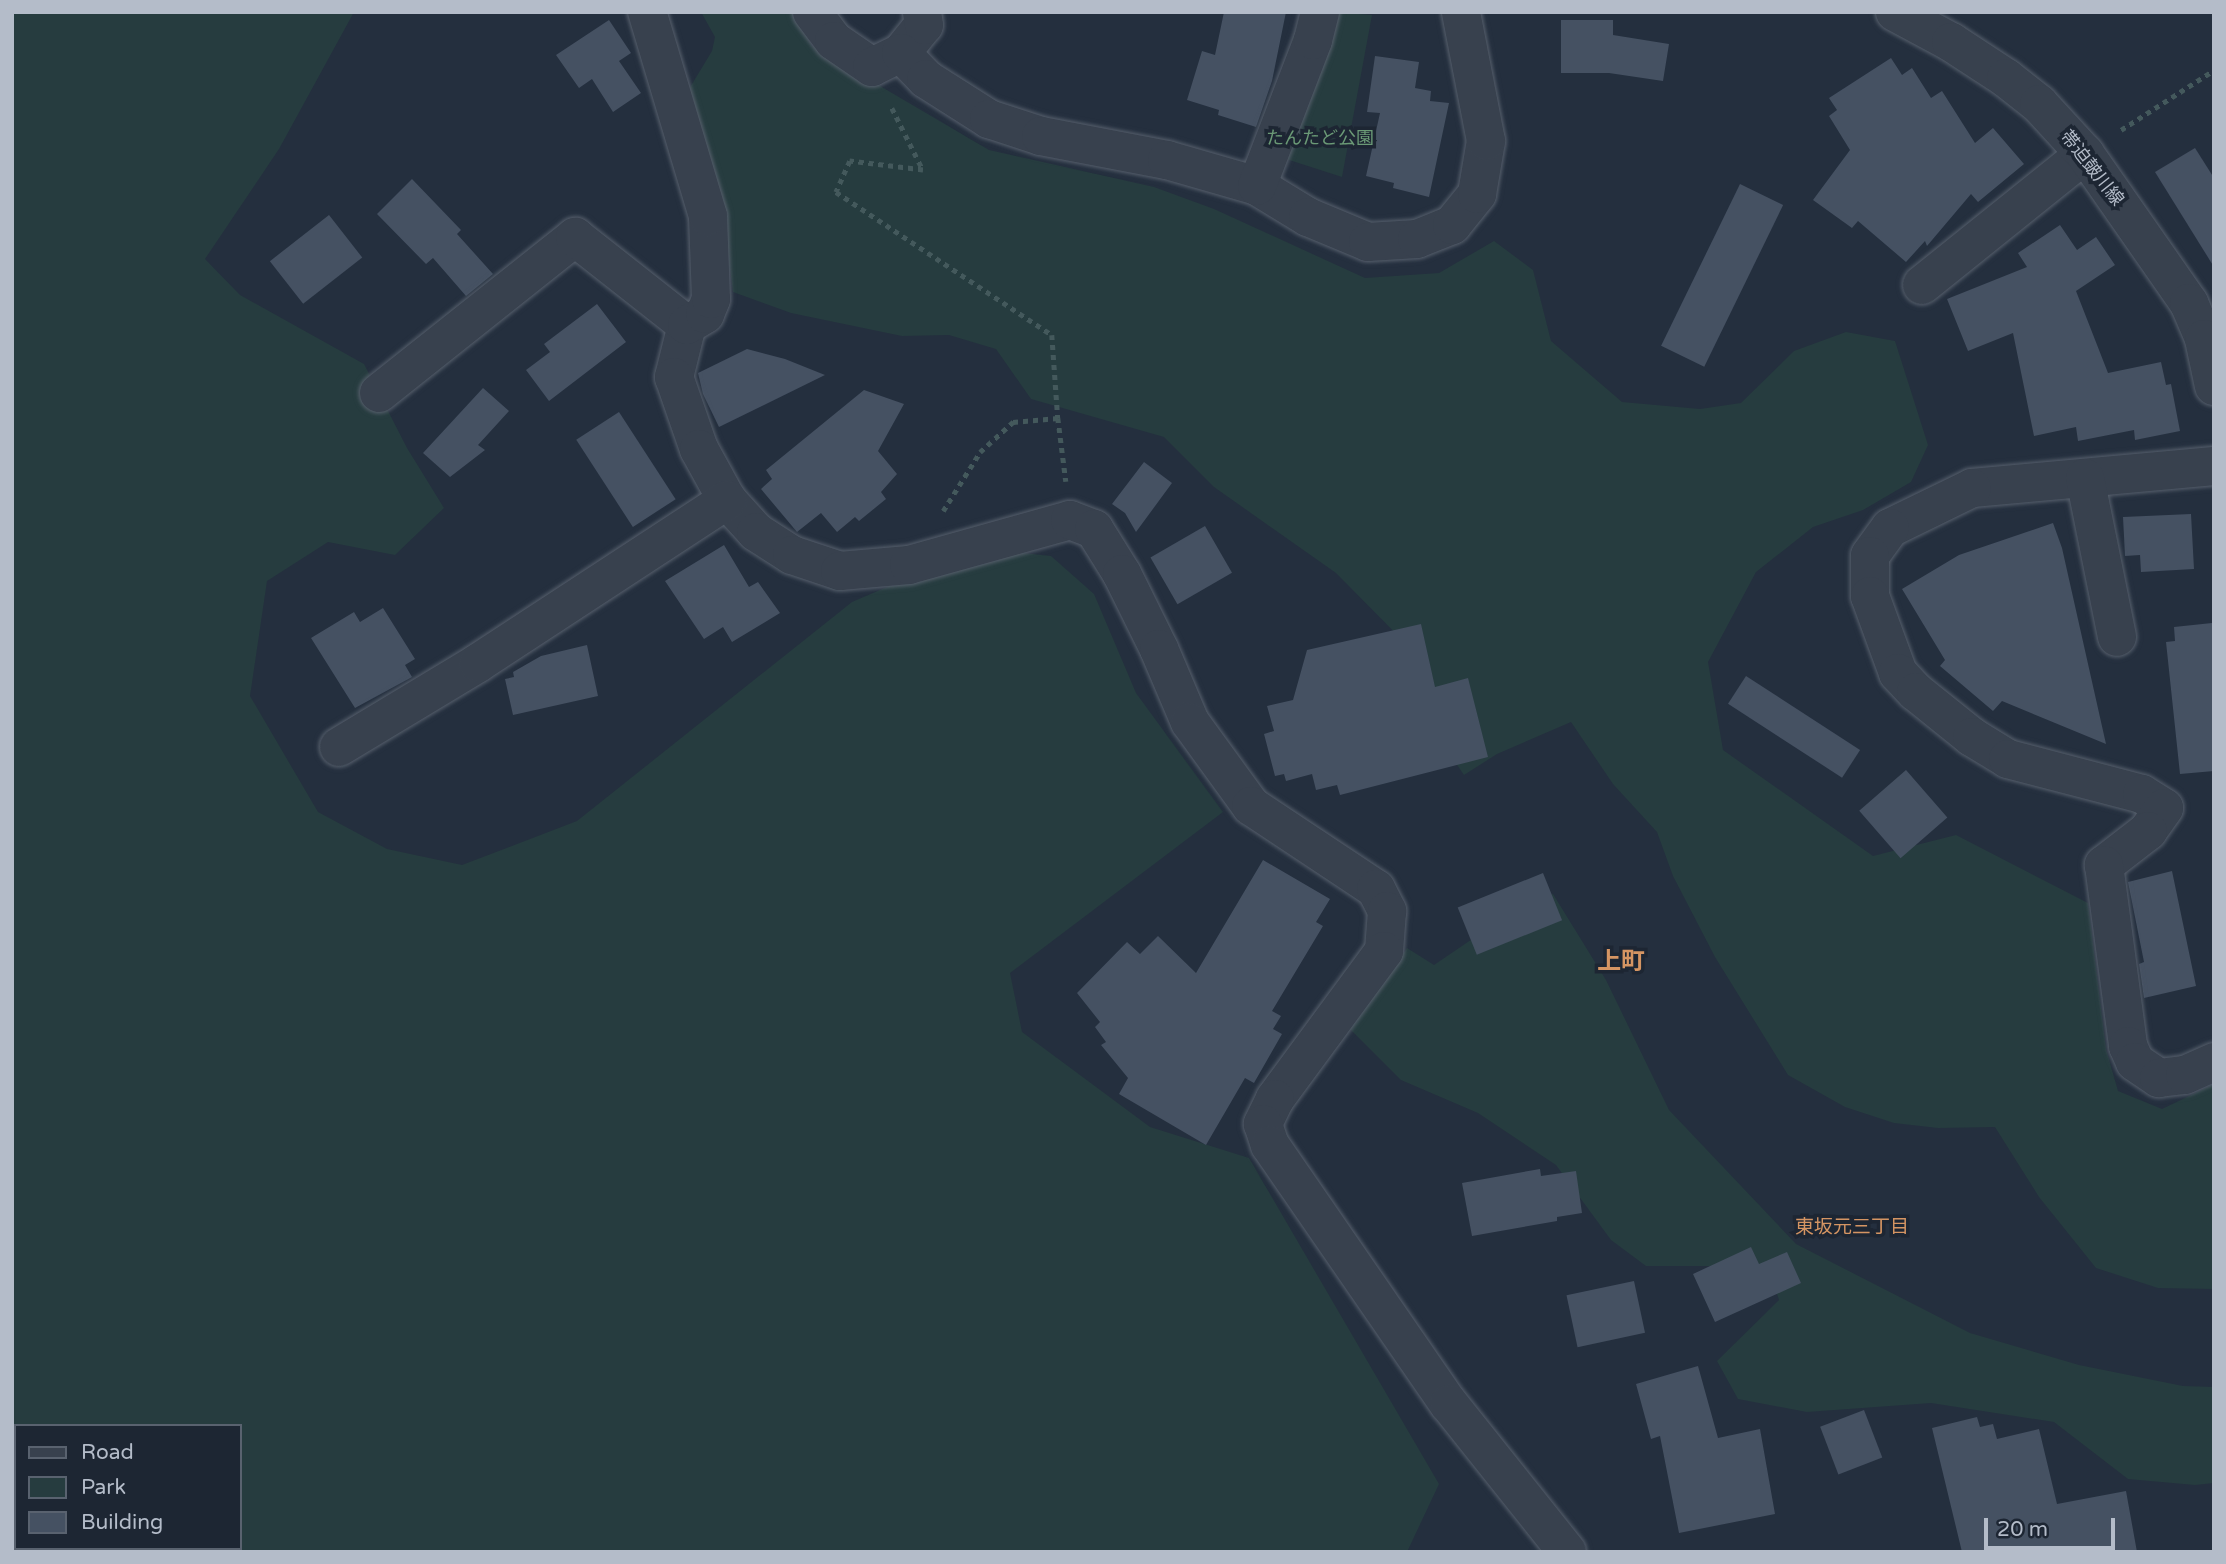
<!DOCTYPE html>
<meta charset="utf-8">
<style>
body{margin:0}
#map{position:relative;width:2226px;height:1564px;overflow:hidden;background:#242f3e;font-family:"Varela Round","Noto Sans JP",sans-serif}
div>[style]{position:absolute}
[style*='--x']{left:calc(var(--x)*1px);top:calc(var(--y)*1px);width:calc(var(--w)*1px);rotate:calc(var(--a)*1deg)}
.green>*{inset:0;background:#263c3f}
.building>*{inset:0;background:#455162;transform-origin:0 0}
.path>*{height:4.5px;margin-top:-2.25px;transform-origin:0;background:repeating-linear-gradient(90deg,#44595c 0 5px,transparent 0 10px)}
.roads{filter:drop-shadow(0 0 2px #565f6c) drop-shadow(0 0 2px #565f6c)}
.minor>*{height:38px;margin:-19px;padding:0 19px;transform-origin:19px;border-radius:19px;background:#38414e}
.tertiary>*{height:38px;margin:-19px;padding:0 19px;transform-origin:19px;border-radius:19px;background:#38414e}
span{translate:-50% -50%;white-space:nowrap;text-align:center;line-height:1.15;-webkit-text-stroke:7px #1d2633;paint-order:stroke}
.park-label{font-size:18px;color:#6b9a76}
.street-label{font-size:18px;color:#b4bcc9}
.neighbourhood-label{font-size:19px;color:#d59563}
.district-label{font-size:24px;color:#d59563;font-weight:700}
.frame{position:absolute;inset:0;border:14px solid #b4bcc9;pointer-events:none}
.legend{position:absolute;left:14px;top:1424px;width:228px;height:126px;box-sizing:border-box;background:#1d2633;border:2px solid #59626f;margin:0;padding:9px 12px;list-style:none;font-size:21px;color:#b4bcc9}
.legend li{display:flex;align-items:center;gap:14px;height:35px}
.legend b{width:35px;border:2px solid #59626f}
.scale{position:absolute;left:1984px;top:1518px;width:131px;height:32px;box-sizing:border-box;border:4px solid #b4bcc9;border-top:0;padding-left:9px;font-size:21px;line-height:24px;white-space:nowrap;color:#b4bcc9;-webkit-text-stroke:5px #1d2633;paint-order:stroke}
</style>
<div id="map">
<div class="green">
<div style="clip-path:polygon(evenodd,12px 12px,354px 12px,279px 149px,205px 259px,240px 295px,364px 364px,407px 448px,444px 508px,395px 555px,328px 542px,267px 581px,250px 696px,318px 812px,387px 849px,462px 865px,577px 821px,852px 602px,978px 548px,1051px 556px,1094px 594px,1136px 693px,1223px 812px,1010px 973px,1022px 1032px,1150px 1127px,1249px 1158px,1439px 1484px,1407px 1552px,12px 1552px,12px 12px,16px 1426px,240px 1426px,240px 1548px,16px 1548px,16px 1426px)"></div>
<div style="clip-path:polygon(701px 12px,794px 12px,812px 46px,989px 150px,1154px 187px,1214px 209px,1365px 278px,1439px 273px,1494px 241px,1533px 270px,1551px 341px,1622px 402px,1700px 409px,1741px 403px,1794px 351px,1846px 332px,1895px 341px,1928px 445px,1911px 482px,1863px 510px,1813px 527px,1756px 572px,1708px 662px,1723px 750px,1873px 856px,1956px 835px,2088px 903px,2106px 1049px,2118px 1091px,2162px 1109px,2214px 1084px,2214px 1289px,2158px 1288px,2096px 1268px,2039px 1197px,1995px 1127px,1938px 1128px,1894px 1123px,1845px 1107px,1788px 1075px,1715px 957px,1673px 876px,1657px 832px,1613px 784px,1571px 722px,1497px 754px,1464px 775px,1421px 712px,1412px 650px,1336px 573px,1214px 487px,1164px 437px,1031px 399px,996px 349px,949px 335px,902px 336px,791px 313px,733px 292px,722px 210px,689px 89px,712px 51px,715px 37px)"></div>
<div style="clip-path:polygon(1333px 12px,1372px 15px,1342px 177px,1283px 158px)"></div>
<div style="clip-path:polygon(1553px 894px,1606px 980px,1669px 1110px,1796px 1244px,1970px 1333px,2079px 1365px,2183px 1386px,2214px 1387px,2214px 1483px,2195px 1485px,2128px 1479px,2054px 1422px,1931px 1403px,1807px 1412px,1738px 1399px,1717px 1361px,1779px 1300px,1768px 1266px,1646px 1266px,1611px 1240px,1556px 1165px,1478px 1113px,1401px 1080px,1350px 1029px,1407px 948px,1434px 965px,1509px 914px)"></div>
</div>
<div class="building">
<div style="clip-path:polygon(1224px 12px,1286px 12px,1272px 81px,1256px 127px,1218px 115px,1219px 110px,1187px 100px,1202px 51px,1215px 55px)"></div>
<div style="clip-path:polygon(609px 20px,631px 53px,619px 61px,641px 93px,613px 112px,592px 79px,579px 88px,556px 55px)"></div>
<div style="clip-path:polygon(1561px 20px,1613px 20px,1613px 35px,1669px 44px,1663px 81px,1609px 73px,1561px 73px)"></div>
<div style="clip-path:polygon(1375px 56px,1419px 62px,1415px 88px,1431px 91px,1430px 101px,1449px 103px,1429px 197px,1393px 188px,1394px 183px,1366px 176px,1380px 113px,1367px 112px)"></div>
<div style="clip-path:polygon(1891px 58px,1902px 75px,1912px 68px,1931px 98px,1942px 91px,1975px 143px,1993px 128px,2024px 164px,1978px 202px,1971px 194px,1927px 246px,1925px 241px,1906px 262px,1858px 221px,1852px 228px,1813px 200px,1850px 150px,1829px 116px,1837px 110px,1829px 98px)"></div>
<div style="clip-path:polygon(2195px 148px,2214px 178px,2214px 267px,2155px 172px)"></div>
<div style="clip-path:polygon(412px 179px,461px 230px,457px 234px,493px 274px,466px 296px,433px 258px,426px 264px,377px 214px)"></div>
<div style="left:1740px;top:184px;width:48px;height:180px;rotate:26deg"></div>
<div style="left:329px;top:215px;width:54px;height:75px;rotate:52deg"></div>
<div style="clip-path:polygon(2060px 225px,2077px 250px,2096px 237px,2115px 265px,2076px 291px,2108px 373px,2161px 362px,2166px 385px,2171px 384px,2180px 431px,2135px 440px,2134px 430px,2078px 441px,2076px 427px,2034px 436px,2013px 333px,1968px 351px,1947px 299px,2027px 267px,2018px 253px)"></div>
<div style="clip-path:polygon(597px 304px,626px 342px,549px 401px,526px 370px,550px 352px,544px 344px)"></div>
<div style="clip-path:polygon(747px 349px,785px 359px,825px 375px,719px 427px,703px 394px,698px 373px)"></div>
<div style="clip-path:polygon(483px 388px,509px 411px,478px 445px,485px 450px,450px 477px,423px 453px)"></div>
<div style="clip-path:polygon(864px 390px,904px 404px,878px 451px,897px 474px,881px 492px,886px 499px,859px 521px,855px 517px,837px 532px,821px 513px,797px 532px,761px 489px,772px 479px,766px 470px)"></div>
<div style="left:619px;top:412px;width:104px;height:51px;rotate:57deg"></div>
<div style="clip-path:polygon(1144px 462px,1172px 483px,1136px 532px,1125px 513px,1112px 504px)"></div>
<div style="clip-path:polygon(2191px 514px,2194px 569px,2141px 572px,2140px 555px,2125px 556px,2123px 517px)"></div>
<div style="clip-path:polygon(2053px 523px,2062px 548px,2106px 744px,2002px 701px,1993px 711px,1940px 666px,1945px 660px,1902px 589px,1959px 555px)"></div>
<div style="left:1205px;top:526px;width:54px;height:63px;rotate:60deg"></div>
<div style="clip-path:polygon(724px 545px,749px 587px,758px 582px,780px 613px,732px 642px,723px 627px,704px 639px,665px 581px)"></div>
<div style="clip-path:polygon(383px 608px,415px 659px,405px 665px,412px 677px,355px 708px,311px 638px,354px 612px,360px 622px)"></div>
<div style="clip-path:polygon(2212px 623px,2214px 771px,2180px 774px,2166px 642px,2175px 641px,2174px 627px)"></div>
<div style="clip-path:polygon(1421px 624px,1435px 687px,1468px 678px,1488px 757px,1340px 795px,1337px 785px,1316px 790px,1312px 774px,1286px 781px,1284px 774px,1275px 776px,1264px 734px,1274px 731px,1267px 706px,1293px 700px,1307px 650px)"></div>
<div style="clip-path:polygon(587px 645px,598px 696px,513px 715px,505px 679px,514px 677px,513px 672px,541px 656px)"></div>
<div style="left:1746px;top:676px;width:136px;height:33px;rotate:33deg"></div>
<div style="left:1906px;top:770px;width:63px;height:62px;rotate:49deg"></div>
<div style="clip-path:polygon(1263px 860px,1330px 899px,1316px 922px,1323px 926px,1272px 1011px,1281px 1016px,1273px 1029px,1282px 1034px,1254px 1083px,1245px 1078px,1206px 1145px,1119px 1094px,1128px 1078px,1101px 1045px,1106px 1042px,1095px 1027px,1100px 1022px,1077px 993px,1127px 942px,1140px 954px,1158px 936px,1196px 973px)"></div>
<div style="clip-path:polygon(2172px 871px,2196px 986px,2144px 998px,2139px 964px,2144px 962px,2128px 882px)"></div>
<div style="left:1543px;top:873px;width:51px;height:92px;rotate:68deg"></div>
<div style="clip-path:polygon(1540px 1169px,1541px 1176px,1576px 1171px,1582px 1213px,1557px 1217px,1557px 1221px,1472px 1236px,1462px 1183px)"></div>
<div style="clip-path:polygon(1751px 1247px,1759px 1264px,1787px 1252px,1801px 1283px,1715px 1322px,1693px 1274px)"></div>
<div style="left:1634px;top:1281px;width:53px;height:69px;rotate:78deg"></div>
<div style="clip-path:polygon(1698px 1366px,1718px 1438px,1760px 1429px,1775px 1514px,1679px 1533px,1660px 1436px,1651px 1439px,1636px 1384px)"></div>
<div style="left:1864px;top:1410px;width:51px;height:47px;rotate:69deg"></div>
<div style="clip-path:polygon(1977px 1417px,1980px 1427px,1993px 1424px,1997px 1439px,2039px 1429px,2057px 1504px,2126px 1491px,2137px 1552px,1962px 1552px,1932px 1428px)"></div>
</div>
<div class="path">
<div style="--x:892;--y:108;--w:69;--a:63.4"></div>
<div style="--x:923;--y:170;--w:74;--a:-173"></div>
<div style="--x:850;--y:161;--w:34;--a:114"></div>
<div style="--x:836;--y:192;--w:259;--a:33.5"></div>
<div style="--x:1052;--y:335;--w:83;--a:85.9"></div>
<div style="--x:2121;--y:130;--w:111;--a:-32.8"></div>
<div style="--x:943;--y:511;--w:70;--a:-57.9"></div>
<div style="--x:980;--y:452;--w:45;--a:-42.3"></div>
<div style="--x:1013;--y:422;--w:45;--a:-5.1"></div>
<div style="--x:1058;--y:418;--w:64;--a:82.8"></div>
</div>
<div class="roads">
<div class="minor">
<div style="--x:812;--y:12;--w:36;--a:53"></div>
<div style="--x:834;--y:41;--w:46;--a:34.4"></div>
<div style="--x:872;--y:67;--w:32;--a:-26"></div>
<div style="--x:901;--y:53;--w:36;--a:-51"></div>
<div style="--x:924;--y:25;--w:13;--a:-99"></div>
<div style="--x:901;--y:53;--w:36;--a:46"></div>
<div style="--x:926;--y:79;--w:75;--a:32.4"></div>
<div style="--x:989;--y:119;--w:55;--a:18.1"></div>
<div style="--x:1041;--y:136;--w:128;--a:10.8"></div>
<div style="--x:1167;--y:160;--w:94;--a:16.1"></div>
<div style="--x:1257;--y:186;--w:60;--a:31.3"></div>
<div style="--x:1308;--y:217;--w:65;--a:22.6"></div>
<div style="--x:1368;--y:242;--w:49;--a:-3.5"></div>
<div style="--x:1417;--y:239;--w:38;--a:-22"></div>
<div style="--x:1452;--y:225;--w:40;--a:-51"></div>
<div style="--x:1477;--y:194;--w:54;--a:-80.4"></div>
<div style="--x:1486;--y:141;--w:131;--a:-101"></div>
<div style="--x:1257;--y:186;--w:156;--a:-69"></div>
<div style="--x:1313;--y:40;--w:29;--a:-76"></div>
<div style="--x:1922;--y:285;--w:209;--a:-38.8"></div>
<div style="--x:687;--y:325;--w:54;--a:104"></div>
<div style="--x:674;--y:377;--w:76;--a:70.9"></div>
<div style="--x:699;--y:449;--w:58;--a:61.2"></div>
<div style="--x:727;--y:500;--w:43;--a:47.8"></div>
<div style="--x:756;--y:532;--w:43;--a:32.6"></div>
<div style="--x:792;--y:555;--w:51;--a:18.4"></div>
<div style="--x:840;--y:571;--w:69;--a:-5"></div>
<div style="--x:909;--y:565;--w:167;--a:-15.6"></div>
<div style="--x:1070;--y:520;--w:26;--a:21"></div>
<div style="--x:1094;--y:529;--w:53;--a:58.1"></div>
<div style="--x:1122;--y:574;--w:84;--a:63.7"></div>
<div style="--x:1159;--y:649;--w:79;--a:67"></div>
<div style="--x:1190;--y:722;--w:104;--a:54"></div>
<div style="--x:1251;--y:806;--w:150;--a:33.6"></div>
<div style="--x:1376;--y:889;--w:25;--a:63"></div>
<div style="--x:1387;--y:911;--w:40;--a:94.3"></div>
<div style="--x:1384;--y:951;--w:184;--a:126.4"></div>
<div style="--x:1275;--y:1099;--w:28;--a:116"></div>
<div style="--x:1263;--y:1124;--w:22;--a:72"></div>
<div style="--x:1270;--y:1145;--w:315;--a:55.4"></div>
<div style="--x:1449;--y:1404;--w:189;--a:51.4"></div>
<div style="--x:379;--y:393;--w:251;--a:-38.5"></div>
<div style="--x:575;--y:237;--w:142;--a:38.2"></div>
<div style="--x:687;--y:325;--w:21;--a:-31"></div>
<div style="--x:705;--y:314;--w:16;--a:-68"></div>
<div style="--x:711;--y:299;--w:83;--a:-92.1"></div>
<div style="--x:708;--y:216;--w:213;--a:-106.6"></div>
<div style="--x:2214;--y:466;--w:243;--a:174.8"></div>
<div style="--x:1972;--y:488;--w:91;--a:154"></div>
<div style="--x:1890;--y:528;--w:34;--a:126"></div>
<div style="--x:1870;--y:556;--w:40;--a:90"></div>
<div style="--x:1870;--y:596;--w:82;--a:70"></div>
<div style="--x:1898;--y:673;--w:26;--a:47"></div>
<div style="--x:1916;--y:692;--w:72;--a:38.8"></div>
<div style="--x:1972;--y:737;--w:42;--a:31.4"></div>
<div style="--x:2008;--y:759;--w:138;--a:14.6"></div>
<div style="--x:2142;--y:794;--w:26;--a:32"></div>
<div style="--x:2164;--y:808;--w:28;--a:125"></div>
<div style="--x:2148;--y:831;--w:56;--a:142.3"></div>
<div style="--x:2104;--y:865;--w:183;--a:82.4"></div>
<div style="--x:2128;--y:1046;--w:17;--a:66"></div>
<div style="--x:2135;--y:1062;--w:29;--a:34"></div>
<div style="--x:2159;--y:1078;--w:26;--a:-7"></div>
<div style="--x:2185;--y:1075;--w:32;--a:-24"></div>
<div style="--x:2085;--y:478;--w:162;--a:78.6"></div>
<div style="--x:339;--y:747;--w:162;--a:-31.1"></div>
<div style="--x:478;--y:663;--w:298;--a:-33.2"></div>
</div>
<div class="tertiary">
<div style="--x:1895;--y:12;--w:64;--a:28.2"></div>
<div style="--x:1951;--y:42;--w:66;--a:33.2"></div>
<div style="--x:2006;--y:78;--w:42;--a:38.2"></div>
<div style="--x:2039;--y:104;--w:68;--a:47.4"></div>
<div style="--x:2085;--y:154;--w:182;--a:55.1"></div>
<div style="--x:2189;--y:303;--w:39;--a:67"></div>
<div style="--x:2204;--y:339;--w:48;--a:78"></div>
</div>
</div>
<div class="park-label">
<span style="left:1320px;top:138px">たんたど公園</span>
</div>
<div class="street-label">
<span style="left:2092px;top:168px;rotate:52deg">帯迫皷川線</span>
</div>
<div class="neighbourhood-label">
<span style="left:1852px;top:1228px">東坂元三丁目</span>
</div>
<div class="district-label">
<span style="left:1621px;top:962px">上町</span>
</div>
<div class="frame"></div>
<ul class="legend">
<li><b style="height:9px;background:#38414e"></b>Road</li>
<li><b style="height:19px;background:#263c3f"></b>Park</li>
<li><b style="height:19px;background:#455162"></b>Building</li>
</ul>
<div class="scale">20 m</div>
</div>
